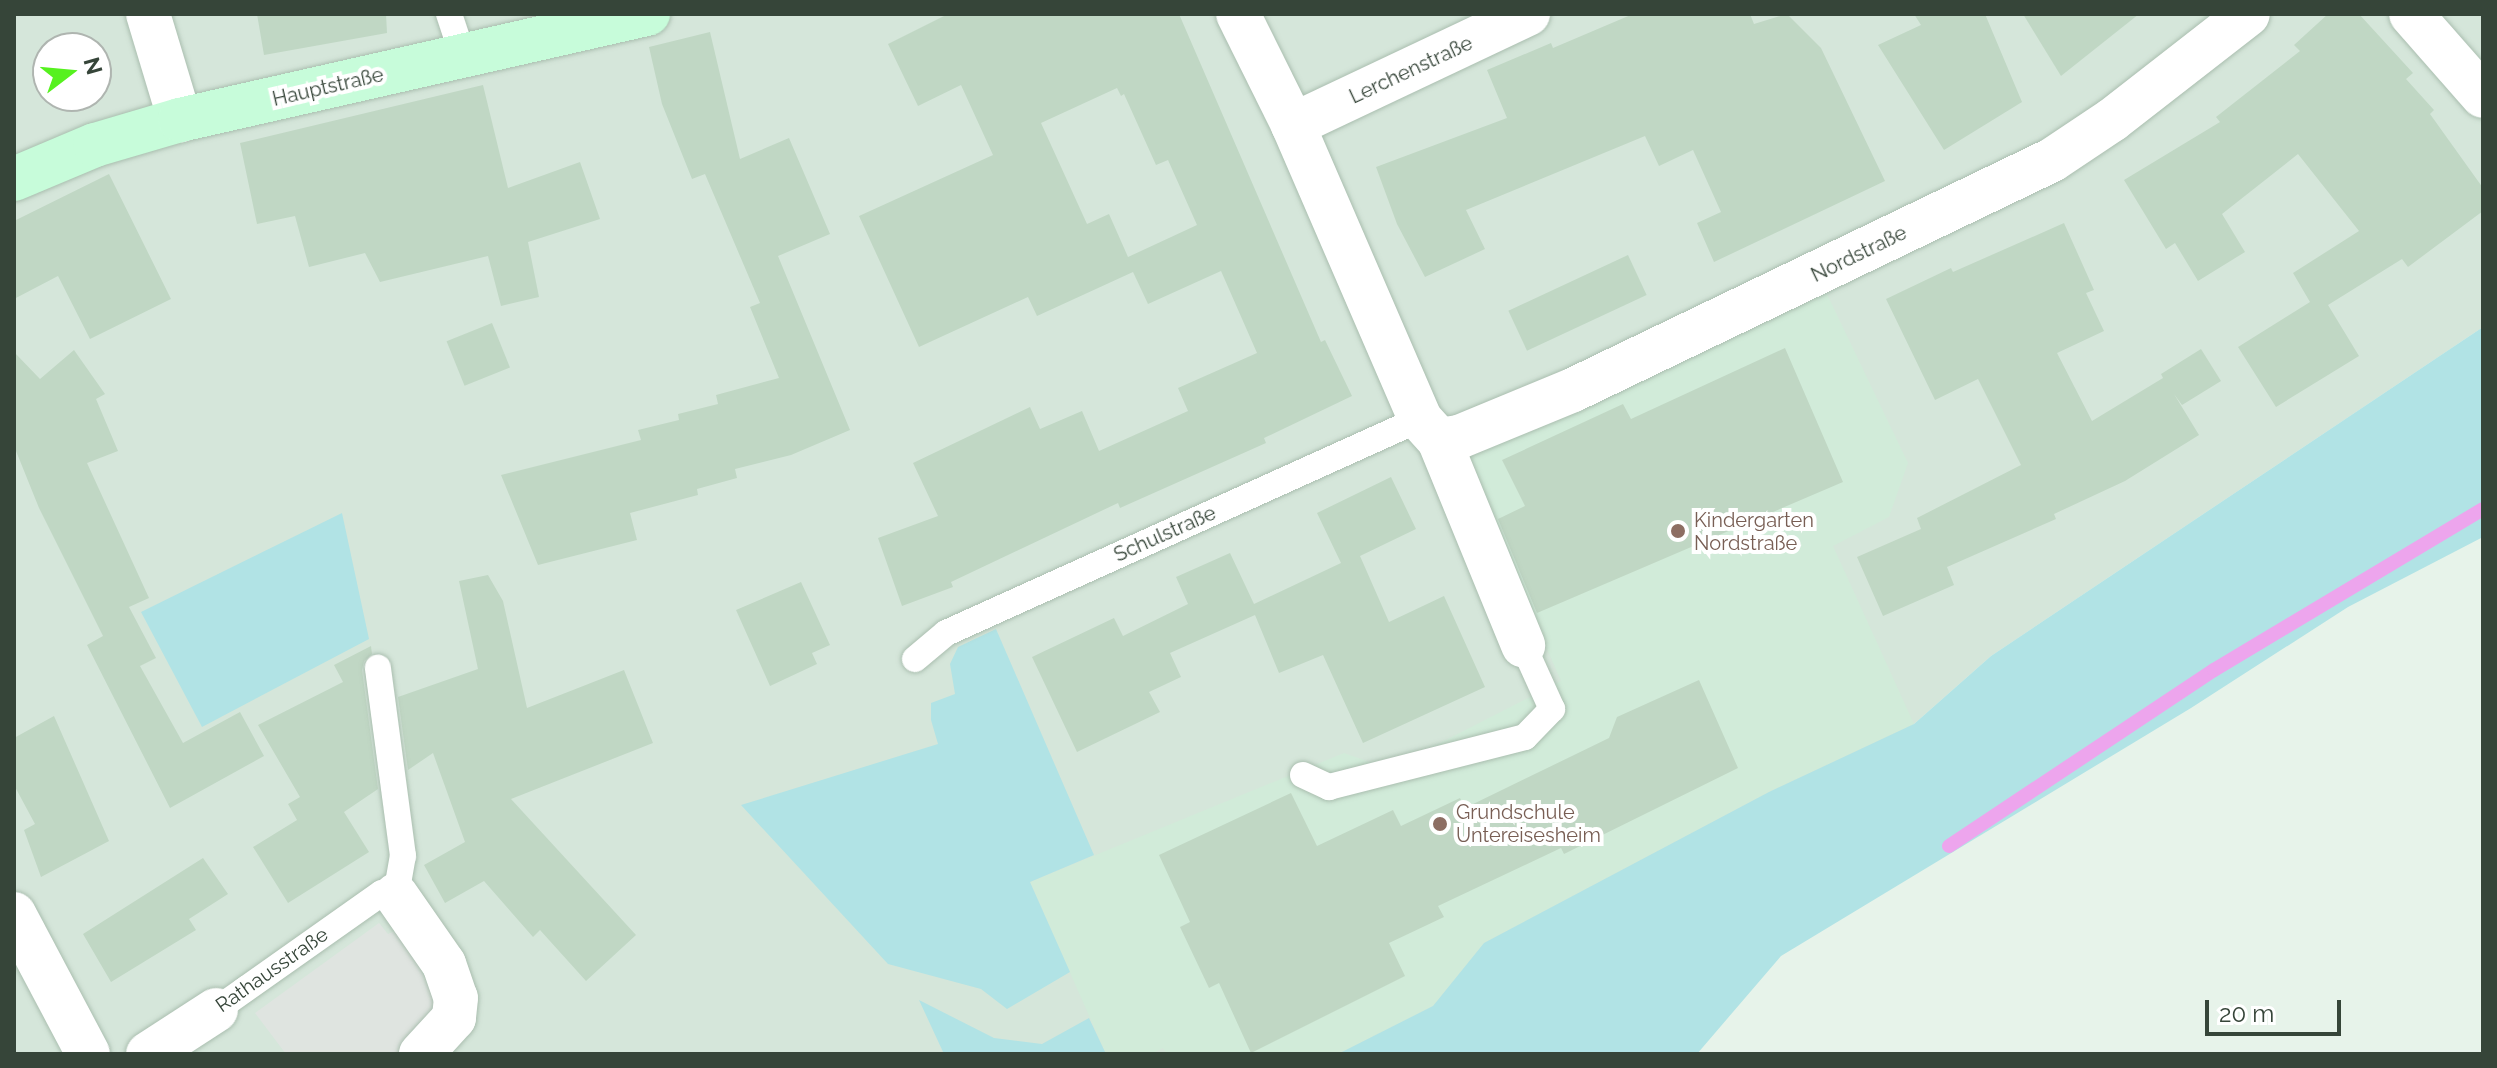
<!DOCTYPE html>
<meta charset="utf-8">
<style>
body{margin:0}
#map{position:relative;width:2497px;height:1068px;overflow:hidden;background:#e7f3ea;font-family:Raleway,sans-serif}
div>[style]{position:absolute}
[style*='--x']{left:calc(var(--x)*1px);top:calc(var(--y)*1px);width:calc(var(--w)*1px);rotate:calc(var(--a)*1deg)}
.residential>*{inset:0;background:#d5e6da}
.education>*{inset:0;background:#d1ebd9}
.green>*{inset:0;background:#b1e3e5}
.parking>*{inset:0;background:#dfe4e0}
.stream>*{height:14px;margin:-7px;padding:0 7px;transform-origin:7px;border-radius:7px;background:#eda5ed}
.building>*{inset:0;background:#c0d7c4;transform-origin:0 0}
.roads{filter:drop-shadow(0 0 2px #aabeaf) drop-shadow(0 0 2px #aabeaf)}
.lane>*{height:26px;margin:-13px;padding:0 13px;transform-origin:13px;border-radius:13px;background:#fff}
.street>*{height:44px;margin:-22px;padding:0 22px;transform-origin:22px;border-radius:22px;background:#fff}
.secondary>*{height:44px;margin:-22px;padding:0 22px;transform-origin:22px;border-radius:22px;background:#c7fcda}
.dots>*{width:22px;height:22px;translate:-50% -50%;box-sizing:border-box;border:4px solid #fff;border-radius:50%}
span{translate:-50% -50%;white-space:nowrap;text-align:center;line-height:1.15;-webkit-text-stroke:8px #fff;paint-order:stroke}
.street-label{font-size:20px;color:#364539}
.education-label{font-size:20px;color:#785e54}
.left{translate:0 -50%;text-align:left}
.frame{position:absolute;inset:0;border:16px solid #364539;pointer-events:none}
.north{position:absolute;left:32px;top:32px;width:80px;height:80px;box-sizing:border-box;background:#fff;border:2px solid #afb5b0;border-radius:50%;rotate:74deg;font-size:22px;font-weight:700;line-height:32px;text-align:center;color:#364539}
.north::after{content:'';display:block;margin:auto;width:28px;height:36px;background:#56f11f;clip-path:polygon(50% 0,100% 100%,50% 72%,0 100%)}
.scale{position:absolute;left:2205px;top:1000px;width:136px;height:36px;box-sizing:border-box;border:4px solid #364539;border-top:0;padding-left:10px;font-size:24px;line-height:28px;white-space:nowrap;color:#364539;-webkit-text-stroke:6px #fff;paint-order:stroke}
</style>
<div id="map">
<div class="residential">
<div style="clip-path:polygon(evenodd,14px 14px,2483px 14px,2483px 327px,1991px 656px,1914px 724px,1418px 1054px,14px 1054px,14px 14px,48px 48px,96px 48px,96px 96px,48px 96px,48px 48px)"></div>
</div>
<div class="education">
<div style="clip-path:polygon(1825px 290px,1908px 463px,1889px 517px,1833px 546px,1914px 724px,1769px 792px,1484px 943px,1433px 1006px,1338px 1054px,1167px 1054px,1163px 1048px,1151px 1054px,1106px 1054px,1030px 882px,1344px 753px,1389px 769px,1561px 681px,1464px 459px)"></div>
</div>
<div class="green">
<div style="clip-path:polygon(2483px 327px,2483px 537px,2348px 607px,2191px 708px,1781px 956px,1697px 1054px,1338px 1054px,1433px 1006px,1484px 943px,1769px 792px,1914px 724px,1991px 656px)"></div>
<div style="clip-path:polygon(342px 513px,369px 639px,202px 727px,141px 612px)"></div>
<div style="clip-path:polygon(996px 629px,1094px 855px,1030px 882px,1070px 972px,1007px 1009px,981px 989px,888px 964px,741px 805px,938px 744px,931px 720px,931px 703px,955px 694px,950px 664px,958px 647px)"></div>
<div style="clip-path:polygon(919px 1000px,994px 1038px,1042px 1044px,1089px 1018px,1106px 1054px,944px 1054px)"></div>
</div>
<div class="parking">
<div style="clip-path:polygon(379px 923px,388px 934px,400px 929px,440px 1008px,407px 1054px,286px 1054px,255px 1013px)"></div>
</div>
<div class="stream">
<div style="--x:1949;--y:846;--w:318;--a:-33.6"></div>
<div style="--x:2214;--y:670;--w:313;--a:-30.9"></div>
</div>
<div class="building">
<div style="clip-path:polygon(257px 14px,386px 14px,387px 33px,264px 55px)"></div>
<div style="clip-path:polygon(evenodd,948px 14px,1179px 14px,1321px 342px,1325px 340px,1352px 396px,1264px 438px,1266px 443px,1120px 508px,1118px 503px,951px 582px,953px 587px,902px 606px,878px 538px,938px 516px,913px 463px,1030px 407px,1040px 429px,1082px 411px,1099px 451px,1188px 411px,1178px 388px,1257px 353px,1221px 271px,1148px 304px,1133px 272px,1037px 316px,1028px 297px,919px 347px,859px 216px,993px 155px,961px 85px,918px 106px,888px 44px,948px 14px,1117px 88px,1121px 96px,1124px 94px,1156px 165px,1168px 160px,1197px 225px,1128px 257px,1109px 214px,1087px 224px,1041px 123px,1117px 88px)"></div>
<div style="clip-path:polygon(1633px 14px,1750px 14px,1754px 24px,1787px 14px,1821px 48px,1885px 181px,1714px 262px,1697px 223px,1721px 212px,1693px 150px,1659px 166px,1645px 136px,1466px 210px,1485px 249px,1425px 277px,1397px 224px,1376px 167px,1507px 118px,1487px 70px,1551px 43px,1553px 48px)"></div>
<div style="clip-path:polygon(1914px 14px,1985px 14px,2022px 102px,1944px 150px,1878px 45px,1921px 25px)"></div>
<div style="clip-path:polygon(2023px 14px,2139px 14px,2061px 76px)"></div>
<div style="clip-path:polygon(2328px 14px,2359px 14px,2413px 73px,2406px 79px,2434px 110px,2430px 114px,2483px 188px,2483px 211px,2408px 267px,2402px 259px,2328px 305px,2359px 356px,2276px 407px,2238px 347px,2310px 302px,2293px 273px,2359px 231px,2298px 154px,2222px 214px,2245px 252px,2198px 281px,2175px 243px,2166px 249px,2124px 180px,2220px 122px,2216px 117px,2300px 51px,2294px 45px)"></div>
<div style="clip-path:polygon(710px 32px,740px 159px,789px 138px,830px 234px,778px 256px,850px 430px,791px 455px,735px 469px,737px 478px,697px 489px,698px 495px,630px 513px,637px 540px,538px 565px,501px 475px,641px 440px,638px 430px,679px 420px,678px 414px,718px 404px,716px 395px,779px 378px,750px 307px,760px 303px,705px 174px,692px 179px,662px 104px,649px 47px)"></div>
<div style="clip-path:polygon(483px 85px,508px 188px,580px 162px,600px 219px,528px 242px,539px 297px,501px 306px,488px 256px,380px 282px,365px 253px,309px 267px,295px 216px,257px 224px,240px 143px)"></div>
<div style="clip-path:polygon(109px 174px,171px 299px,90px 339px,58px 276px,14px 299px,14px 221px)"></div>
<div style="clip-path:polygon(2064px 223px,2094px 290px,2086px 293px,2104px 331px,2057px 353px,2092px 421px,2163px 378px,2161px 374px,2201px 349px,2221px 381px,2182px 405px,2174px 394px,2199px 435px,2125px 481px,2054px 514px,2056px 519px,1947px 567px,1954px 585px,1883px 616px,1857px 557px,1921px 529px,1917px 518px,2021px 465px,1978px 379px,1935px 400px,1886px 299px,1951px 268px,1953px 272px)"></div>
<div style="left:1628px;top:255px;width:44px;height:132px;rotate:65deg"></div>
<div style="left:492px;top:323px;width:48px;height:49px;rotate:68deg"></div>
<div style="clip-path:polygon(1785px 348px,1843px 482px,1537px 613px,1498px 519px,1525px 506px,1502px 460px,1623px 404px,1631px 419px)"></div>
<div style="clip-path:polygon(74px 350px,105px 394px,96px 399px,118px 451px,87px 463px,149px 598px,129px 607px,156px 658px,140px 666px,183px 743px,240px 712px,264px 756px,170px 808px,87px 645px,103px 636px,39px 508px,14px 446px,14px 352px,40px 379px)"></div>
<div style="clip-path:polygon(1391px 477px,1416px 529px,1360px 556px,1389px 622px,1444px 596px,1485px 687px,1363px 743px,1323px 655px,1279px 673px,1255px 615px,1170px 653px,1181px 677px,1149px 692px,1160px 712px,1077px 752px,1032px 657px,1114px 618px,1123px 636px,1188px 604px,1176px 577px,1230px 553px,1254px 604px,1341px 563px,1317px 513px)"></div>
<div style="clip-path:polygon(488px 575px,503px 601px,527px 708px,624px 670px,653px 743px,511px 799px,636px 935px,586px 981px,540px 930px,533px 937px,484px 881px,445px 903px,424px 865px,465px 842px,433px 753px,408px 770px,398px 697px,478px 669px,459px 581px)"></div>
<div style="clip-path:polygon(801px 582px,830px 645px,812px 653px,817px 664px,770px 686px,736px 610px)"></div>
<div style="clip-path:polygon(371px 646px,372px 654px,364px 661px,362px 670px,378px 789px,344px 812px,369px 852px,288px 903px,253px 847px,297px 820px,288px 804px,300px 797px,258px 725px,343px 682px,334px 665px)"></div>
<div style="clip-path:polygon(1699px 680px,1738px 768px,1564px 854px,1561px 848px,1438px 906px,1444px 917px,1389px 943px,1405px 976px,1251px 1053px,1219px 983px,1209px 988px,1180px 927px,1190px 922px,1159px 855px,1291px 793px,1317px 846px,1393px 810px,1401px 826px,1460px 798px,1465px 808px,1609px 738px,1617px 717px)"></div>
<div style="clip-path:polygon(54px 716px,109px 841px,41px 877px,24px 830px,35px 824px,14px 785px,14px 738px)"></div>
<div style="clip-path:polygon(203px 858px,228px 894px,189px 919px,196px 930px,111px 982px,83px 934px)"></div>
</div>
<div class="roads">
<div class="lane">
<div style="--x:449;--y:14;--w:44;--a:71.6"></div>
<div style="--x:915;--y:659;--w:40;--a:-40"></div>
<div style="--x:946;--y:633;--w:520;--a:-24.3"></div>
<div style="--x:1303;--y:775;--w:29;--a:25"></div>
<div style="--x:1329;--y:787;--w:202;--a:-14.3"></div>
<div style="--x:1525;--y:737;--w:39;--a:-46"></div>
<div style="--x:1552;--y:709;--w:70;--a:-114.4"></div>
<div style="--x:216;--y:1010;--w:203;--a:-35.2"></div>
<div style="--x:382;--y:893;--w:14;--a:8"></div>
<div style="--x:396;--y:895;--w:40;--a:-80"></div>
<div style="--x:403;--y:856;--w:190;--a:-97.6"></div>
</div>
<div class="street">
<div style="--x:148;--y:14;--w:111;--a:73.2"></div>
<div style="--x:1238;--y:14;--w:124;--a:63.6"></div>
<div style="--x:1293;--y:125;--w:320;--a:66.6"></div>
<div style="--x:1420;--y:419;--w:28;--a:48"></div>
<div style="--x:1439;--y:440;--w:222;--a:67.7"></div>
<div style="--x:2411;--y:14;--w:109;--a:48.7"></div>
<div style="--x:1293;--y:125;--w:260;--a:-25.3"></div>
<div style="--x:1439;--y:440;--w:20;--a:-9"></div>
<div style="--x:1459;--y:437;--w:123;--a:-22.4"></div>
<div style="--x:1573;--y:390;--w:531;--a:-25.65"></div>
<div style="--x:2052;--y:160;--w:72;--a:-33.7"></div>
<div style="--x:2112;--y:120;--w:172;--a:-37.9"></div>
<div style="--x:396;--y:895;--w:84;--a:55.2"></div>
<div style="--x:444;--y:964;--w:36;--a:71"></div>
<div style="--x:456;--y:998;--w:20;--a:96"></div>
<div style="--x:454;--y:1018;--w:49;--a:132.5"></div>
<div style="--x:14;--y:914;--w:158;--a:62.1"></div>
<div style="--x:148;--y:1054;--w:81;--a:-32.9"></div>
</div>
<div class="secondary">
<div style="--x:14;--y:179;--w:88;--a:-22.8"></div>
<div style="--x:95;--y:145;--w:89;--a:-16.4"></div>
<div style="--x:180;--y:120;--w:480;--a:-12.8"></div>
</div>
</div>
<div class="dots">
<div style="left:1678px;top:531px;background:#8d6e63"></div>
<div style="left:1440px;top:824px;background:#8d6e63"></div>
</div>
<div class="street-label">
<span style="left:1411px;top:70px;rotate:-25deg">Lerchenstraße</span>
<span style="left:328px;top:87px;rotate:-13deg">Hauptstraße</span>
<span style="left:1859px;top:254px;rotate:-26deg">Nordstraße</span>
<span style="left:1165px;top:534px;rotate:-24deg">Schulstraße</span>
<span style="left:272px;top:970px;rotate:-35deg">Rathausstraße</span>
</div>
<div class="education-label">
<span class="left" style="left:1694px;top:532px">Kindergarten<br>Nordstraße</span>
<span class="left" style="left:1456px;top:824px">Grundschule<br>Untereisesheim</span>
</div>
<div class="frame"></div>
<div class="north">N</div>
<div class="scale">20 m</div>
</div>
